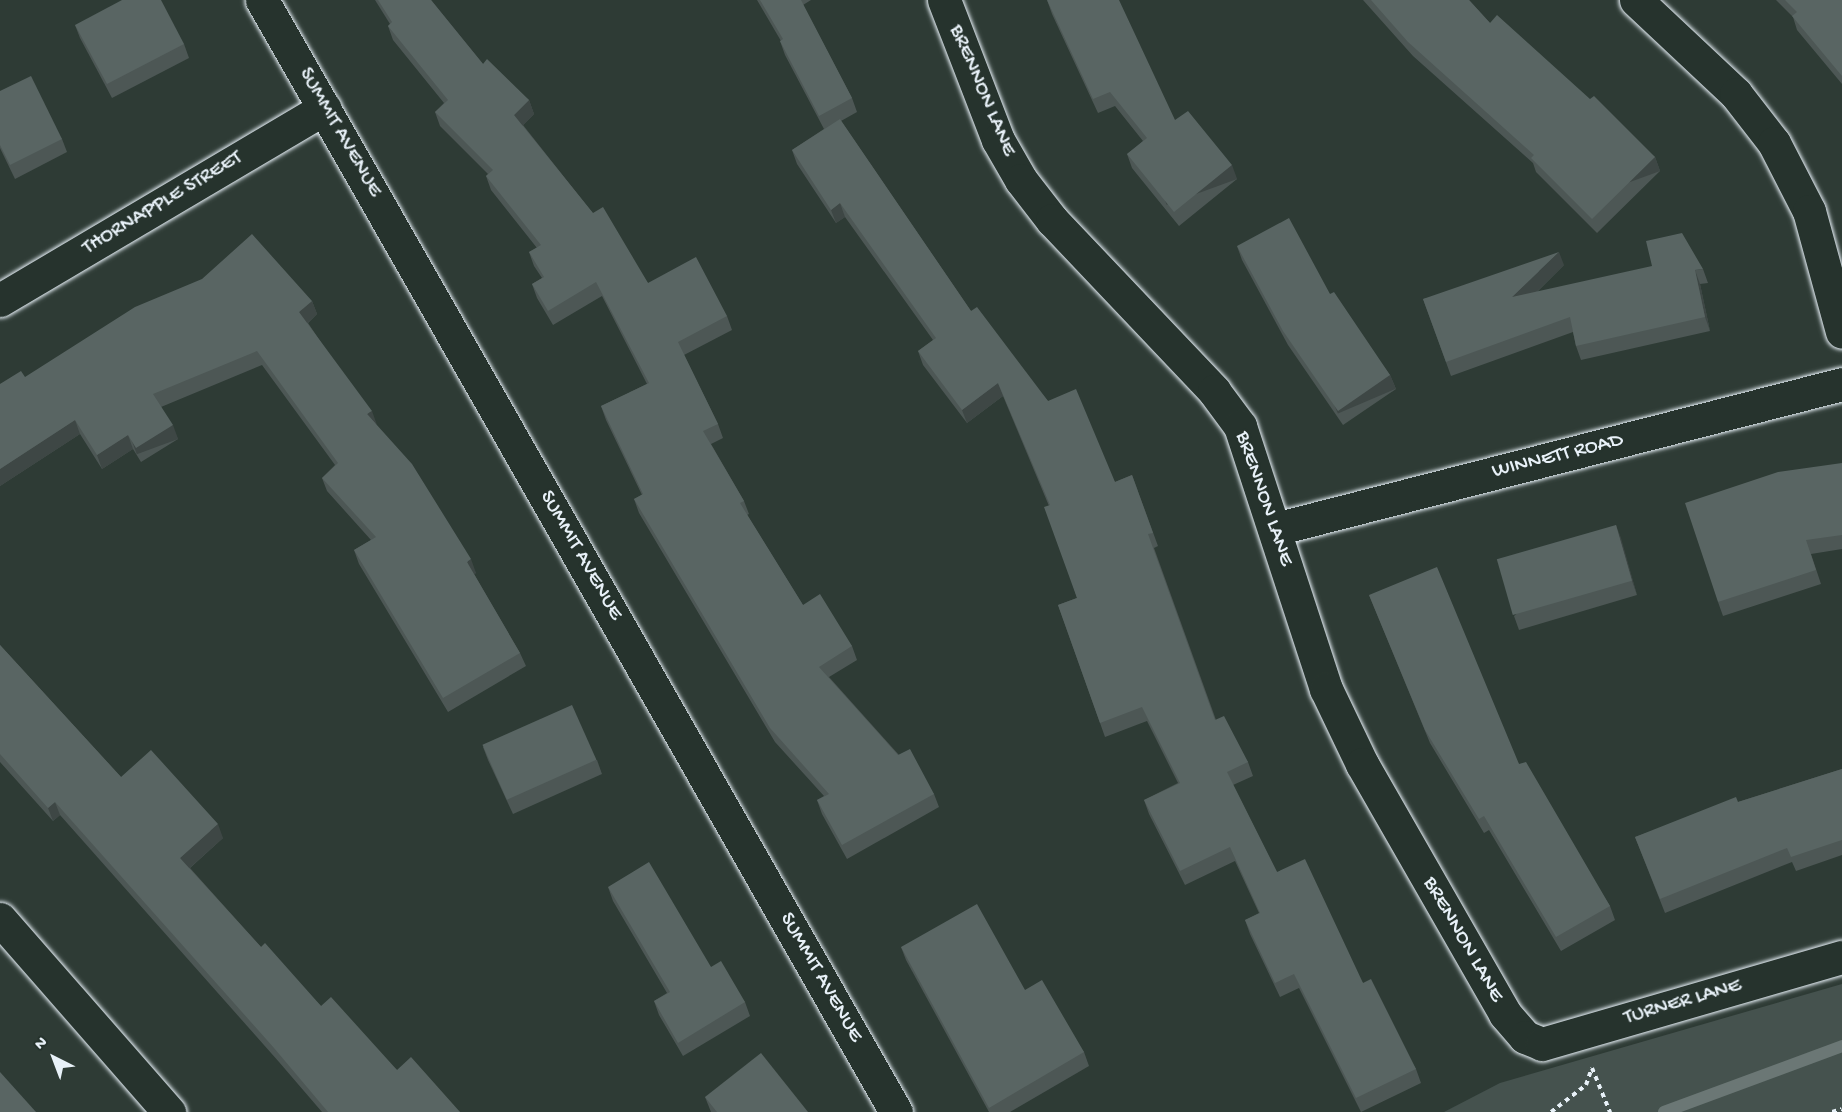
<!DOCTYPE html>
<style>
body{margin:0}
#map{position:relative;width:1842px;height:1112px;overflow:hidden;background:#2e3b35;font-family:"Gochi Hand",sans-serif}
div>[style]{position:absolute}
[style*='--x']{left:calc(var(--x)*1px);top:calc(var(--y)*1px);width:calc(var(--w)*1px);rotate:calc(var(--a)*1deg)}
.green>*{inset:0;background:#45524e}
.stream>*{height:12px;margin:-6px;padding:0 6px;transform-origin:6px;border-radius:6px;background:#6b7775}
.path>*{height:4px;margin-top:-2px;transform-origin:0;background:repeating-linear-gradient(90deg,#e8f1f8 0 4.5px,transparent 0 9px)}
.roads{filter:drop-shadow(0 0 2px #e8f1f8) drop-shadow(0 0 2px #e8f1f8)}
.minor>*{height:33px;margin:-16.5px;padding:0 16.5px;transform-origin:16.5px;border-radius:16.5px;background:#26332d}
.wall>*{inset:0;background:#4d5755}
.shaded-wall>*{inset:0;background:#3e4745;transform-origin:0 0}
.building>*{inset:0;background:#596563;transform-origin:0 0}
span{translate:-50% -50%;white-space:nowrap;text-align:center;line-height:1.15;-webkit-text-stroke:4.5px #26332d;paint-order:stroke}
.street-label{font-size:21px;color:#e8f1f8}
.north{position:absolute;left:24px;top:1028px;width:60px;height:60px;-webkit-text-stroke:4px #26332d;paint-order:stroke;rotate:318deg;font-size:16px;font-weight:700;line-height:24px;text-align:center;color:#e8f1f8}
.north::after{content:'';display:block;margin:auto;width:21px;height:27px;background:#e8f1f8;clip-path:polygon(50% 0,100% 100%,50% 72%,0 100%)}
</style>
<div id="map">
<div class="green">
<div style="clip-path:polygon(1842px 984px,1842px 1112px,1444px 1112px,1500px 1083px)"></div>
</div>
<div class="stream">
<div style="--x:1664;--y:1112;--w:190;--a:-20.3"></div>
</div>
<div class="path">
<div style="--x:1592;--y:1068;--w:48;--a:67.8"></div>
<div style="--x:1551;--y:1112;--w:44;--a:-37.6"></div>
<div style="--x:1586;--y:1085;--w:18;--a:-71"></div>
<div style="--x:1832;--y:1112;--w:10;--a:-17"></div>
</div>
<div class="roads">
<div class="minor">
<div style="--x:262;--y:0;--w:1280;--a:60.31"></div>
<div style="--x:944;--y:0;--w:150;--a:68.9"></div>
<div style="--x:998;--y:140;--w:46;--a:60.1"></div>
<div style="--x:1021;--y:180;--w:51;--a:52.2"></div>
<div style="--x:1052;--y:220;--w:236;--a:46.5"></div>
<div style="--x:1214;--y:391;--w:44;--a:53.4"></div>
<div style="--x:1240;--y:426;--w:277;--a:71.9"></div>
<div style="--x:1326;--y:689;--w:83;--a:64.4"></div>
<div style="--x:1362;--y:764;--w:288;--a:60.2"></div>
<div style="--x:1505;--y:1014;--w:30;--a:49"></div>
<div style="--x:1525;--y:1037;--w:18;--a:22"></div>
<div style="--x:1542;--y:1044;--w:312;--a:-16.2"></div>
<div style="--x:1636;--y:0;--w:137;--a:43.2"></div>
<div style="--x:1736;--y:94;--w:62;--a:52.2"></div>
<div style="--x:1774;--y:143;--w:76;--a:62.8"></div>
<div style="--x:1809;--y:211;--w:125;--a:74.7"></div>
<div style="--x:0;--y:300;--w:377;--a:-30.6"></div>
<div style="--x:1275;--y:529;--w:585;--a:-14.34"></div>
<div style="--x:0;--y:919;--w:257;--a:48.8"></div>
</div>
</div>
<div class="wall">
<div style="clip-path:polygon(375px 0,431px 0,483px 64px,529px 100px,534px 114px,523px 125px,648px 283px,727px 316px,732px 330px,684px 355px,718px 424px,723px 438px,711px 444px,744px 501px,749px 514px,747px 515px,803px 605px,852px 646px,857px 660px,829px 677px,934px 794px,939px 807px,847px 859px,822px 814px,817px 800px,824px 796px,775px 742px,639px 513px,634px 499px,642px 495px,606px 420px,601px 406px,647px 384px,602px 296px,553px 325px,537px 298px,532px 284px,542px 278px,534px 266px,529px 252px,537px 248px,491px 190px,486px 176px,488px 174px,440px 126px,435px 112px,444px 103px,393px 40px,388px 26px,390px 24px)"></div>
<div style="clip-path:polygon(757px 0,811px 0,803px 5px,852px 98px,857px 112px,841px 121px,971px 311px,1048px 401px,1115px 482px,1132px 475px,1158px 546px,1154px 548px,1216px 720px,1248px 762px,1253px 776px,1233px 785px,1277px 872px,1363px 983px,1416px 1069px,1421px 1083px,1361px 1112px,1299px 988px,1280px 997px,1250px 934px,1245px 920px,1259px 913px,1235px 861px,1185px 885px,1149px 814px,1144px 800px,1178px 783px,1147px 721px,1105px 737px,1058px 605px,1077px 598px,1049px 506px,1003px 396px,967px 423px,923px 365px,918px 351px,933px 340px,845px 217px,836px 223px,797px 164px,792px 150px,824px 129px,785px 55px,780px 41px,781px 41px)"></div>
<div style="clip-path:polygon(1047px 0,1237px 179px,1179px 226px,1132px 168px,1127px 154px,1143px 141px,1115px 106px,1098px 113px,1052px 14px)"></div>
<div style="clip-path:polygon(1363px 0,1469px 0,1490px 23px,1655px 157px,1660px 171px,1597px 233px,1536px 172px,1533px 163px,1413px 56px)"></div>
<div style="clip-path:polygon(1776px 0,1842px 0,1842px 84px,1797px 30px,1793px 17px)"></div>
<div style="clip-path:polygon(75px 25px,184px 44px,189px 58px,112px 98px,80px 38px)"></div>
<div style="clip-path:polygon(0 91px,62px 139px,67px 152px,15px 179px,0 148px)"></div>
<div style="clip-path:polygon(1237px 246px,1330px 294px,1390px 375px,1396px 389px,1343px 425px,1288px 345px,1242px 260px)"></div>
<div style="clip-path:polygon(1564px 265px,1537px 292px,1703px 269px,1708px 283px,1700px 284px,1710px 331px,1581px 360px,1576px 346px,1573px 332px,1451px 376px,1423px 299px)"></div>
<div style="clip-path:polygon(312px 301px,317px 314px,308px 323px,476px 573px,474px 574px,520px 653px,526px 666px,448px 712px,359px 564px,354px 550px,371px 540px,327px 491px,322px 478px,335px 465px,262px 365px,161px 407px,178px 439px,141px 462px,133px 449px,102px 469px,80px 434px,0 486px,0 384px)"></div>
<div style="clip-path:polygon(1842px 463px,1842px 549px,1811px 554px,1821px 584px,1723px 616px,1718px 602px)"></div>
<div style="clip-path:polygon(1616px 525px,1637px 595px,1519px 630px,1514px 616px)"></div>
<div style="clip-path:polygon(1369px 595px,1519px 764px,1610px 906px,1615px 920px,1561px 951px,1489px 830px,1484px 833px,1430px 743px)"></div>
<div style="clip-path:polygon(0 645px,121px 777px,223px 838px,190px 868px,261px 947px,321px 1006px,397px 1070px,460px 1112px,322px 1112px,279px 1062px,60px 815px,53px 821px,0 762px)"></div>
<div style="clip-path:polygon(483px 747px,597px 760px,602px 774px,513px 814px,488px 760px)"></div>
<div style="clip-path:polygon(1842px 769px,1842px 855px,1796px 871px,1792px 862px,1665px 913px,1635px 837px,1738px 802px)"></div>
<div style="clip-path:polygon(608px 887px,711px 967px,745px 1002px,750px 1016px,683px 1056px,659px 1015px,654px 1001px,667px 993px,613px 901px)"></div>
<div style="clip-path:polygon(901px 947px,1025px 990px,1084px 1052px,1089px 1066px,1010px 1112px,989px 1112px,906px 960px)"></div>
<div style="clip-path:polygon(705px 1097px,808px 1112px,711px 1112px)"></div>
</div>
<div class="shaded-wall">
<div style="clip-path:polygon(529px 100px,534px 114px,519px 129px,514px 115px)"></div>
<div style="left:1655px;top:157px;width:15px;height:88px;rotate:70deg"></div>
<div style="left:1232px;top:165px;width:15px;height:75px;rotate:70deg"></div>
<div style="clip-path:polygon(840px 203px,845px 217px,836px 223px,831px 210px)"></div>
<div style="clip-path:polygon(1559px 252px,1564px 265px,1517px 311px,1512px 297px)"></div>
<div style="clip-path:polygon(1695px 270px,1700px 284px,1710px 331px,1705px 317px)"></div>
<div style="clip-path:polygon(312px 301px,317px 314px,304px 326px,299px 312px)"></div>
<div style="left:1390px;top:375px;width:15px;height:63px;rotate:67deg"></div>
<div style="clip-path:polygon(998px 383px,1003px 396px,967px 423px,962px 410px)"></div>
<div style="clip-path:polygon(372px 411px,377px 425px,367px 414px)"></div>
<div style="clip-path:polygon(75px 420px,80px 434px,0 486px,0 469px)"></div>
<div style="left:173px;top:425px;width:15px;height:44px;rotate:70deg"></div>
<div style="clip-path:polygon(128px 435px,133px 449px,102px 469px,97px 455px)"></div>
<div style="clip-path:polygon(1616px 525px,1621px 538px,1637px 595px,1632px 581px)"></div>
<div style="clip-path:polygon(471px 559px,476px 573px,472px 576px,467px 562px)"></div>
<div style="clip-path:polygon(55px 802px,60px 815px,53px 821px,48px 808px)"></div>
<div style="clip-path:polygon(218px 824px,223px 838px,185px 872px,180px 858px)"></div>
</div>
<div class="building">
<div style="clip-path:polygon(122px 0,161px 0,184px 44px,107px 84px,75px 25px)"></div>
<div style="clip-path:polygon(378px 0,431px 0,483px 64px,487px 59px,529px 100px,514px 115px,593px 213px,603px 207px,648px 283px,696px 257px,727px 316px,678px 342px,718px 424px,703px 431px,744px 501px,740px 503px,803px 605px,820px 594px,852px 646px,819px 667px,898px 755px,910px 749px,934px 794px,842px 845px,817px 800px,829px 794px,770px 728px,634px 499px,643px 494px,601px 406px,649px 383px,596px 282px,548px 311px,532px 284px,544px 277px,529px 252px,541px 245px,486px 176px,493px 170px,435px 112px,448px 100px,388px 26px,392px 22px)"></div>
<div style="clip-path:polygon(760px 0,801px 0,852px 98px,819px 116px,780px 41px,783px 39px)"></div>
<div style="clip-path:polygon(1047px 0,1119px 0,1175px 120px,1188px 111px,1232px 165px,1174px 212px,1127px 154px,1147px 138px,1110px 92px,1093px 99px)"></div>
<div style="clip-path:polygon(1371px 0,1469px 0,1490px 23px,1497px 15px,1590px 99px,1594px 96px,1655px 157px,1592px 219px,1531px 158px,1534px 155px,1408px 42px)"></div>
<div style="clip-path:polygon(1785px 0,1842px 0,1842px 76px,1792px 16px,1797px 12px)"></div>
<div style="clip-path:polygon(31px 76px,62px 139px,10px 165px,0 145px,0 91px)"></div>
<div style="clip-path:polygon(840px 119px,971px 311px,977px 307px,1048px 401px,1076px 389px,1115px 482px,1132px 475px,1153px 533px,1148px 534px,1215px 720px,1224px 716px,1248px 762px,1227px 772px,1277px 872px,1305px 859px,1363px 983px,1371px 979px,1416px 1069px,1356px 1098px,1294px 974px,1275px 983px,1245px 920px,1260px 913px,1230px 847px,1180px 871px,1144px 800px,1180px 783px,1142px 707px,1100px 723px,1058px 605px,1077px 598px,1044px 507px,1050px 505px,998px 383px,962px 410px,918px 351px,936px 338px,840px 203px,831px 210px,792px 150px)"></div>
<div style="clip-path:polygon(1289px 218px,1330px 294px,1334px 292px,1390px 375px,1338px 411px,1283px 331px,1237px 246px)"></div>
<div style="clip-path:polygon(1682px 233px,1703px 269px,1695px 270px,1705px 317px,1576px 346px,1570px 317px,1446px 362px,1423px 299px,1559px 252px,1512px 297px,1652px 266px,1646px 241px)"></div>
<div style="clip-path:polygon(252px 234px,312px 301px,299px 312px,372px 411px,367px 414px,412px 464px,471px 559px,467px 562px,520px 653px,443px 698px,354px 550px,376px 537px,322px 478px,338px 463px,257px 351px,153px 394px,173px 425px,136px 448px,128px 435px,97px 455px,75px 420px,0 469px,0 384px,21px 371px,25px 377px,135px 307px,202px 279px)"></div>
<div style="clip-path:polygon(1842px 463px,1842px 535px,1806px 540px,1816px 570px,1718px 602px,1685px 503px,1778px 472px)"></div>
<div style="left:1616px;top:525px;width:58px;height:124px;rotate:74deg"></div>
<div style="clip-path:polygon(1437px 567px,1519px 764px,1526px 762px,1610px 906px,1556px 937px,1484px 816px,1479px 819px,1425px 730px,1369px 595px)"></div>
<div style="clip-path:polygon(0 645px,121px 777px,151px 750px,218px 824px,180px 858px,261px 947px,265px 943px,321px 1006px,331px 997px,397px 1070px,411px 1057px,460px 1112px,328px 1112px,274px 1048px,55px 802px,48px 808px,0 754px)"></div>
<div style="left:572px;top:705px;width:60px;height:98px;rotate:66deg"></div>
<div style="clip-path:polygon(1842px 769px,1842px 840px,1791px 857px,1787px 848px,1660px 899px,1635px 837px,1736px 797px,1738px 802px)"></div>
<div style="clip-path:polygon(649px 862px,711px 967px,721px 961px,745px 1002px,678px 1043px,654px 1001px,670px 992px,608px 887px)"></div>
<div style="clip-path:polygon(977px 904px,1025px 990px,1042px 980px,1084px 1052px,989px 1108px,901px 947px)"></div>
<div style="clip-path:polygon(761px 1053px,808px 1112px,717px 1112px,705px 1097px)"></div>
<div style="clip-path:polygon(0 1072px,36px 1112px,0 1112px)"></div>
</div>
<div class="street-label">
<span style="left:981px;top:91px;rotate:67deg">BRENNON LANE</span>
<span style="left:339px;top:133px;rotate:60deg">SUMMIT AVENUE</span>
<span style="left:163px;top:204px;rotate:-31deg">THORNAPPLE STREET</span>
<span style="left:1558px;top:457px;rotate:-14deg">WINNETT ROAD</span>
<span style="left:1263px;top:499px;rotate:71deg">BRENNON LANE</span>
<span style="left:580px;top:556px;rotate:60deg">SUMMIT AVENUE</span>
<span style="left:1462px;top:940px;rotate:60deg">BRENNON LANE</span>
<span style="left:820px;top:978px;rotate:60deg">SUMMIT AVENUE</span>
<span style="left:1683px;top:1003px;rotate:-16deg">TURNER LANE</span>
</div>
<div class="north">N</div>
</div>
